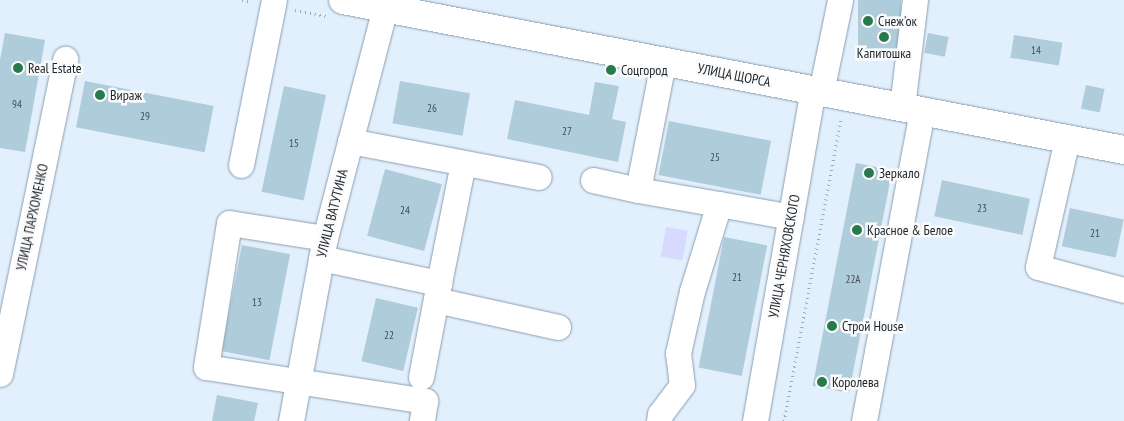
<!DOCTYPE html>
<meta charset="utf-8">
<style>
body{margin:0}
#map{position:relative;width:1124px;height:421px;overflow:hidden;background:#e2effc;font-family:"PT Sans Narrow",sans-serif}
div>[style]{position:absolute}
[style*='--x']{left:calc(var(--x)*1px);top:calc(var(--y)*1px);width:calc(var(--w)*1px);rotate:calc(var(--a)*1deg)}
.green>*{inset:0;background:#d8d9fe;transform-origin:0 0}
.building>*{inset:0;background:#afccda;transform-origin:0 0}
.path>*{height:3px;margin-top:-1.5px;transform-origin:0;background:repeating-linear-gradient(90deg,#9ea9b4 0 1px,transparent 0 5px)}
.roads{filter:drop-shadow(0 0 1px #8a9eb1) drop-shadow(0 0 1px #8a9eb1)}
.minor>*{height:25px;margin:-12.5px;padding:0 12.5px;transform-origin:12.5px;border-radius:12.5px;background:#fff}
.major>*{height:28px;margin:-14px;padding:0 14px;transform-origin:14px;border-radius:14px;background:#fff}
.dots>*{width:14px;height:14px;translate:-50% -50%;box-sizing:border-box;border:2px solid #fbfbfb;border-radius:50%}
span{translate:-50% -50%;white-space:nowrap;text-align:center;line-height:1.15;-webkit-text-stroke:5px #fbfbfb;paint-order:stroke}
.number-label{font-size:11px;color:#424f58}
.number-label span{-webkit-text-stroke-width:0}
.poi-label{font-size:14px;color:#1d252c}
.left{translate:0 -50%;text-align:left}
.street-label{font-size:14px;color:#1d252c}
</style>
<div id="map">
<div class="green">
<div style="left:666px;top:227px;width:22px;height:30px;rotate:10deg"></div>
</div>
<div class="building">
<div style="left:858px;top:0;width:43px;height:58px"></div>
<div style="clip-path:polygon(5px 33px,45px 40px,25px 152px,0 148px,0 60px)"></div>
<div style="left:928px;top:33px;width:21px;height:20px;rotate:11deg"></div>
<div style="left:1014px;top:35px;width:49px;height:23px;rotate:9deg"></div>
<div style="left:85px;top:81px;width:131px;height:47px;rotate:11deg"></div>
<div style="left:400px;top:81px;width:71px;height:43px;rotate:10deg"></div>
<div style="clip-path:polygon(595px 82px,619px 86px,612px 119px,626px 122px,618px 162px,507px 139px,515px 100px,589px 115px)"></div>
<div style="left:1086px;top:85px;width:19px;height:24px;rotate:12deg"></div>
<div style="left:284px;top:86px;width:43px;height:108px;rotate:12deg"></div>
<div style="left:669px;top:121px;width:104px;height:55px;rotate:11deg"></div>
<div style="left:856px;top:163px;width:37px;height:227px;rotate:11deg"></div>
<div style="left:385px;top:169px;width:59px;height:69px;rotate:15deg"></div>
<div style="left:942px;top:180px;width:90px;height:37px;rotate:12deg"></div>
<div style="left:1070px;top:208px;width:55px;height:39px;rotate:12deg"></div>
<div style="left:724px;top:237px;width:44px;height:133px;rotate:11deg"></div>
<div style="left:242px;top:245px;width:49px;height:108px;rotate:11deg"></div>
<div style="left:376px;top:298px;width:43px;height:65px;rotate:13deg"></div>
<div style="clip-path:polygon(217px 395px,258px 403px,254px 421px,212px 421px)"></div>
</div>
<div class="path">
<div style="--x:242;--y:0;--w:10;--a:11"></div>
<div style="--x:295;--y:10;--w:32;--a:11"></div>
<div style="--x:784;--y:421;--w:307;--a:-79.3"></div>
</div>
<div class="roads">
<div class="minor">
<div style="--x:821;--y:92;--w:94;--a:-78.3"></div>
<div style="--x:902;--y:107;--w:108;--a:-83.1"></div>
<div style="--x:1067;--y:139;--w:131;--a:102.8"></div>
<div style="--x:1038;--y:267;--w:89;--a:15"></div>
<div style="--x:350;--y:141;--w:192;--a:10.8"></div>
<div style="--x:241;--y:165;--w:168;--a:-78.7"></div>
<div style="--x:593;--y:180;--w:46;--a:12.5"></div>
<div style="--x:638;--y:190;--w:130;--a:-78.9"></div>
<div style="--x:638;--y:190;--w:82;--a:9.8"></div>
<div style="--x:719;--y:204;--w:91;--a:107.2"></div>
<div style="--x:692;--y:291;--w:64;--a:102.7"></div>
<div style="--x:678;--y:353;--w:32;--a:83"></div>
<div style="--x:682;--y:385;--w:36;--a:127"></div>
<div style="--x:660;--y:414;--w:7;--a:98"></div>
<div style="--x:719;--y:204;--w:73;--a:10.2"></div>
<div style="--x:325;--y:238;--w:97;--a:-171.1"></div>
<div style="--x:229;--y:223;--w:146;--a:99.1"></div>
<div style="--x:206;--y:367;--w:222;--a:8.8"></div>
<div style="--x:425;--y:401;--w:20;--a:99"></div>
<div style="--x:321;--y:258;--w:121;--a:12"></div>
<div style="--x:439;--y:283;--w:122;--a:-78.7"></div>
<div style="--x:436;--y:300;--w:125;--a:12.5"></div>
<div style="--x:0;--y:374;--w:322;--a:-78.3"></div>
<div style="--x:421;--y:377;--w:96;--a:-79.2"></div>
<div style="--x:291;--y:421;--w:186;--a:-79.5"></div>
<div style="--x:325;--y:238;--w:246;--a:-75.4"></div>
<div style="--x:755;--y:421;--w:336;--a:-80.1"></div>
<div style="--x:864;--y:421;--w:315;--a:-79.4"></div>
</div>
<div class="major">
<div style="--x:343;--y:0;--w:795;--a:10.87"></div>
</div>
</div>
<div class="dots">
<div style="left:868px;top:21px;background:#277a4c"></div>
<div style="left:884px;top:37px;background:#277a4c"></div>
<div style="left:18px;top:68px;background:#277a4c"></div>
<div style="left:611px;top:70px;background:#277a4c"></div>
<div style="left:100px;top:95px;background:#277a4c"></div>
<div style="left:869px;top:173px;background:#277a4c"></div>
<div style="left:857px;top:230px;background:#277a4c"></div>
<div style="left:832px;top:326px;background:#277a4c"></div>
<div style="left:822px;top:382px;background:#277a4c"></div>
</div>
<div class="number-label">
<span style="left:1036px;top:50px">14</span>
<span style="left:17px;top:104px">94</span>
<span style="left:432px;top:108px">26</span>
<span style="left:145px;top:116px">29</span>
<span style="left:567px;top:131px">27</span>
<span style="left:294px;top:143px">15</span>
<span style="left:715px;top:157px">25</span>
<span style="left:982px;top:208px">23</span>
<span style="left:405px;top:210px">24</span>
<span style="left:1095px;top:233px">21</span>
<span style="left:737px;top:277px">21</span>
<span style="left:853px;top:279px">22А</span>
<span style="left:257px;top:302px">13</span>
<span style="left:389px;top:335px">22</span>
</div>
<div class="poi-label">
<span class="left" style="left:878px;top:21px">Снеж'ок</span>
<span style="left:884px;top:53px">Капитошка</span>
<span class="left" style="left:28px;top:68px">Real Estate</span>
<span class="left" style="left:621px;top:70px">Соцгород</span>
<span class="left" style="left:110px;top:95px">Вираж</span>
<span class="left" style="left:879px;top:173px">Зеркало</span>
<span class="left" style="left:867px;top:230px">Красное &amp; Белое</span>
<span class="left" style="left:842px;top:326px">Строй House</span>
<span class="left" style="left:832px;top:382px">Королева</span>
</div>
<div class="street-label">
<span style="left:734px;top:75px;rotate:11deg">УЛИЦА ЩОРСА</span>
<span style="left:332px;top:213px;rotate:-76deg">УЛИЦА ВАТУТИНА</span>
<span style="left:32px;top:217px;rotate:-78deg">УЛИЦА ПАРХОМЕНКО</span>
<span style="left:784px;top:256px;rotate:-80deg">УЛИЦА ЧЕРНЯХОВСКОГО</span>
</div>
</div>
